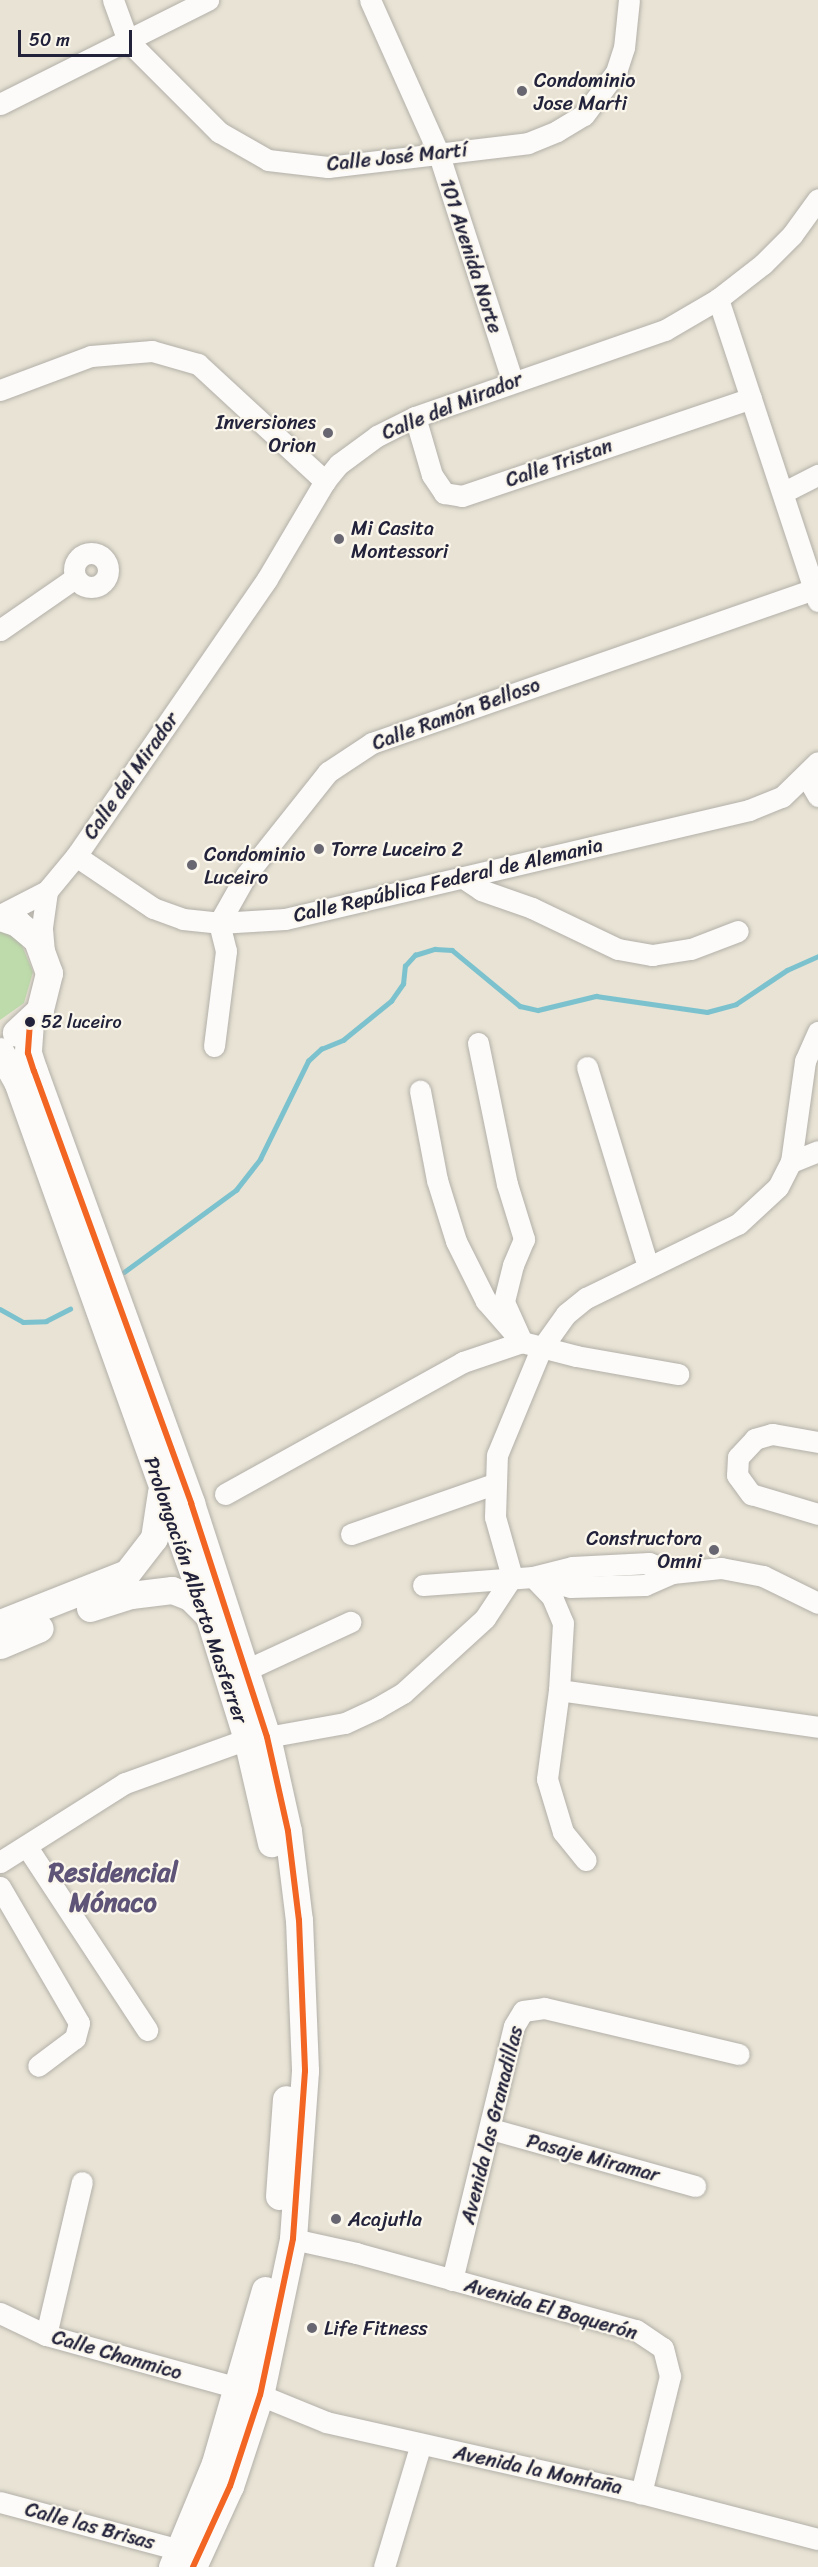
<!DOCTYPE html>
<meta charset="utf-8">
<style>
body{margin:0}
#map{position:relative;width:818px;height:2567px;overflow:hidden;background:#e8e3d4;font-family:Sriracha,sans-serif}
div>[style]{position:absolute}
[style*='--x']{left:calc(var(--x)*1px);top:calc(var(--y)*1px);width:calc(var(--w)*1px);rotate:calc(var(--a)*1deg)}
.green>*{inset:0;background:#bedcab}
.stream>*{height:4.5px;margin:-2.25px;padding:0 2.25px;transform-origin:2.25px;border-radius:2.25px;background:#7cc2ce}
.roads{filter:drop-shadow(0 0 2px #b3b0a9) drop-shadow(0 0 2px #b3b0a9)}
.minor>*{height:21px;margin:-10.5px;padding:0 10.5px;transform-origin:10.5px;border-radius:10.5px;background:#fcfbf9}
.minor>.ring{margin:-10.5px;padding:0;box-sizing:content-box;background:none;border:21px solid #fcfbf9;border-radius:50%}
.major>*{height:27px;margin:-13.5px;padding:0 13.5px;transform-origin:13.5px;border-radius:13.5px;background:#fcfbf9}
.bus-1>*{height:6px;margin:-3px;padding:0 3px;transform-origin:3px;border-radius:3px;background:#f26522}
.dots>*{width:16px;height:16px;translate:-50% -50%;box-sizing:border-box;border:3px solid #fbf7ec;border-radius:50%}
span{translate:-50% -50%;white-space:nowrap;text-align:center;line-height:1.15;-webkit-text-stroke:4.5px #fbf7ec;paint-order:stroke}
.bus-label{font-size:18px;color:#22223b}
.left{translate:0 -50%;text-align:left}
.poi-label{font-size:20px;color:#22223b}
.right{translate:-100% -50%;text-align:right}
.street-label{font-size:20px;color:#22223b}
.district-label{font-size:26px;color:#5d5478;font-weight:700}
.scale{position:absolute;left:18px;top:30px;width:114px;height:27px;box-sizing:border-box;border:3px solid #22223b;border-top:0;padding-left:8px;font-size:18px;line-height:21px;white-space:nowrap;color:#22223b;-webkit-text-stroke:4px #fbf7ec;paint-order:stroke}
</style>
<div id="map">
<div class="green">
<div style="clip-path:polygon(0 929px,21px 943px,33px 972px,24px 1003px,0 1020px)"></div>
</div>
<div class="stream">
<div style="--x:124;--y:1272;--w:139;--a:-36.2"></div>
<div style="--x:236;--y:1190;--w:39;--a:-52"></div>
<div style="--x:260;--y:1159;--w:109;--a:-63.9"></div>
<div style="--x:308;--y:1061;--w:18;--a:-43"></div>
<div style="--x:321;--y:1049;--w:24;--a:-22"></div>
<div style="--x:343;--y:1040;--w:62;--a:-39.1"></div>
<div style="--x:391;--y:1001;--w:21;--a:-55"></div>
<div style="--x:403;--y:984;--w:18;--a:-84"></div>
<div style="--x:405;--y:966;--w:15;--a:-48"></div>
<div style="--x:415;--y:955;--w:21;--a:-17"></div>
<div style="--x:435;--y:949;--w:17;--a:3"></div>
<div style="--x:452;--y:950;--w:88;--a:39.5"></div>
<div style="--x:520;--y:1006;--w:18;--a:13"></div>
<div style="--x:538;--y:1010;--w:60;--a:-13.6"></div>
<div style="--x:596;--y:996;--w:112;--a:8.2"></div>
<div style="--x:707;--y:1012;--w:30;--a:-15"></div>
<div style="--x:736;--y:1004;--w:61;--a:-33.7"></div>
<div style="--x:787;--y:970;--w:34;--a:-24"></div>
<div style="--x:0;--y:1309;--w:26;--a:29"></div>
<div style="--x:23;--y:1322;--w:23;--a:-2"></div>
<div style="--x:46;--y:1321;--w:27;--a:-27"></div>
</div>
<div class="roads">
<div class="minor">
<div style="--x:113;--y:0;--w:44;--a:69.9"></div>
<div style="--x:128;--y:41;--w:129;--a:45"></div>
<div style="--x:219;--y:132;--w:56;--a:29.7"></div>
<div style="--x:268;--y:160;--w:60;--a:6.7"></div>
<div style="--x:328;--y:167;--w:201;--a:-6.8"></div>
<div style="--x:528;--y:143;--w:31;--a:-22"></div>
<div style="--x:557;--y:131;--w:31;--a:-31"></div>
<div style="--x:584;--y:115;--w:54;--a:-53.3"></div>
<div style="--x:616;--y:72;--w:25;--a:-72"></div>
<div style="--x:624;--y:48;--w:48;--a:-84.1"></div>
<div style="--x:370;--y:0;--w:167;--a:65.9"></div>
<div style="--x:438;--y:152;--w:240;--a:72"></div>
<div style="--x:0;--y:104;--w:233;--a:-26.6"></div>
<div style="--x:718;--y:299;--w:318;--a:71.7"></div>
<div style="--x:0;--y:390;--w:97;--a:-20.5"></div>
<div style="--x:91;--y:356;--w:61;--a:-4.7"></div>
<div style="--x:152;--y:351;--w:48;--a:15.8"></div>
<div style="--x:198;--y:364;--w:173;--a:42.7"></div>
<div style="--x:415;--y:417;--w:60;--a:73.7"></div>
<div style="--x:432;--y:475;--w:22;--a:56"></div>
<div style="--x:444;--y:493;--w:18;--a:9"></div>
<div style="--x:462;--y:496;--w:305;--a:-18.7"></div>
<div style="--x:784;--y:492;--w:38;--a:-27"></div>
<div class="ring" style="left:74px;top:553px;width:13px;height:13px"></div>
<div style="--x:0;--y:630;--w:91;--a:-34.7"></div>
<div style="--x:807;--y:777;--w:22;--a:60"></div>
<div style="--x:76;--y:856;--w:93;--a:34"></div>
<div style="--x:153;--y:908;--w:32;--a:20"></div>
<div style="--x:183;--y:919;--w:36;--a:6"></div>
<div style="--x:219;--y:923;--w:66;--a:-3.5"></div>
<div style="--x:285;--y:919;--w:477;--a:-13.2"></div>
<div style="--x:749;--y:810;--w:35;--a:-22"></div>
<div style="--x:782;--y:797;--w:50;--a:-44.2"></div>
<div style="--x:462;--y:877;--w:23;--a:34"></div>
<div style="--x:481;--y:890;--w:54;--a:19.4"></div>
<div style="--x:532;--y:908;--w:95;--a:25.5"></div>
<div style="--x:618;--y:949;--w:35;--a:10"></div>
<div style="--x:652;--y:955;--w:39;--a:-9"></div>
<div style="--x:691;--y:949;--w:50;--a:-21"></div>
<div style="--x:0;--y:915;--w:53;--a:-27.1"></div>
<div style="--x:47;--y:891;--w:45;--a:-50.4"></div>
<div style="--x:76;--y:856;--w:336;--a:-55.4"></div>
<div style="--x:267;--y:579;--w:114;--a:-59.4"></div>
<div style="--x:325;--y:481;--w:22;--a:-51"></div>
<div style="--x:339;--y:464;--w:47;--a:-36.4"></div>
<div style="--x:377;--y:436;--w:42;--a:-26.6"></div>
<div style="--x:415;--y:417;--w:265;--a:-19.2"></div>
<div style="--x:665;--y:330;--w:61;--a:-30.3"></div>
<div style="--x:718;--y:299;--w:57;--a:-37.9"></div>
<div style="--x:763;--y:264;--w:41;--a:-45"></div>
<div style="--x:792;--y:235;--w:44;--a:-54.2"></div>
<div style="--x:44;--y:952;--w:25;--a:-95"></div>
<div style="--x:42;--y:927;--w:36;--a:-82"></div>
<div style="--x:478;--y:1043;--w:144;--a:78.4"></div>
<div style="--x:507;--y:1184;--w:58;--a:72.8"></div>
<div style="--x:524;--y:1239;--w:28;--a:113"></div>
<div style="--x:513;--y:1265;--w:38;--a:104"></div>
<div style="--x:504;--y:1302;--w:44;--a:65.8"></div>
<div style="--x:522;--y:1342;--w:56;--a:14.5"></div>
<div style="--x:576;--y:1356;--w:104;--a:10"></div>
<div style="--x:214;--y:1046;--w:96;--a:-82.8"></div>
<div style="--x:226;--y:951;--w:29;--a:-104"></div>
<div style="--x:219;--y:923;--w:55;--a:-60.6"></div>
<div style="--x:246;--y:875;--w:132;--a:-51.5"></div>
<div style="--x:328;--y:772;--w:53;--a:-33.4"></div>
<div style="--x:372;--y:743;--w:468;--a:-19.2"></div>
<div style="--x:587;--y:1067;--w:208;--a:73"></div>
<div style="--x:791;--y:1162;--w:29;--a:-22"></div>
<div style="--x:818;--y:1442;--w:47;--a:-170.1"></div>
<div style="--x:772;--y:1434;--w:18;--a:164"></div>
<div style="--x:755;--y:1439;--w:25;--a:133"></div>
<div style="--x:738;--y:1457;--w:18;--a:93"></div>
<div style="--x:737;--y:1475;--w:24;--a:54"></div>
<div style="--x:751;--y:1494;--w:70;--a:16.6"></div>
<div style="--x:225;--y:1494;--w:272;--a:-29"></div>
<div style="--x:463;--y:1362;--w:62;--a:-18.7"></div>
<div style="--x:522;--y:1342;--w:55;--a:-131.3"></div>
<div style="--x:486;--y:1301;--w:67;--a:-116.6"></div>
<div style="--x:456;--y:1241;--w:64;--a:-107.3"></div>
<div style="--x:437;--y:1180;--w:91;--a:-100.8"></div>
<div style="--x:351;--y:1534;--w:151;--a:-19.3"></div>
<div style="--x:533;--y:1577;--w:28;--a:46"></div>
<div style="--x:552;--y:1597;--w:28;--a:67"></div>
<div style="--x:563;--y:1623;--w:67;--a:93.4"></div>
<div style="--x:559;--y:1690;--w:90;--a:97.7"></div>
<div style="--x:547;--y:1779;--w:55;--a:73.2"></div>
<div style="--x:563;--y:1832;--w:36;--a:51"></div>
<div style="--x:536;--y:1579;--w:35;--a:13"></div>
<div style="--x:570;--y:1587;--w:75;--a:-1.5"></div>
<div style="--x:645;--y:1585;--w:30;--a:-24"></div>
<div style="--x:672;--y:1573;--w:49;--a:-5.8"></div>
<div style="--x:721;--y:1568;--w:43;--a:10.8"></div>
<div style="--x:763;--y:1576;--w:61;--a:26.1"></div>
<div style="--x:423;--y:1585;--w:110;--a:-4.2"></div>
<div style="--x:533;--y:1577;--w:40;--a:-14.4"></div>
<div style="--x:572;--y:1567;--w:77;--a:-3"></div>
<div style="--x:649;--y:1563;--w:25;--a:23"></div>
<div style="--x:246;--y:1670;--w:115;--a:-24.8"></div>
<div style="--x:559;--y:1690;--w:262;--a:8.1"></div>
<div style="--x:267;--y:1737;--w:79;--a:-10.2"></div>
<div style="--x:345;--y:1723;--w:35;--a:-25"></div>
<div style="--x:377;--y:1708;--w:30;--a:-30"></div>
<div style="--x:403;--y:1693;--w:111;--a:-42.4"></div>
<div style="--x:485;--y:1618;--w:49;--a:-56.6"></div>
<div style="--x:512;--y:1577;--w:62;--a:-105.8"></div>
<div style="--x:495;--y:1517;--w:62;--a:-88.2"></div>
<div style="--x:497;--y:1455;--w:115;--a:-67.5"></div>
<div style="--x:541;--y:1349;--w:43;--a:-54.5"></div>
<div style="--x:566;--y:1314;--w:26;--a:-39"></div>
<div style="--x:586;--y:1298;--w:169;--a:-26"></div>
<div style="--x:738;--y:1224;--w:54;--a:-42.8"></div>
<div style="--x:778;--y:1187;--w:28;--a:-63"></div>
<div style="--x:791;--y:1162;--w:102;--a:-82.1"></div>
<div style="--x:805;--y:1061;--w:32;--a:-66"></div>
<div style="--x:27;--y:1847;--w:219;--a:56.7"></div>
<div style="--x:0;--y:1862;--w:148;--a:-32.3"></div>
<div style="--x:125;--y:1783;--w:130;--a:-19.8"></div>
<div style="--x:0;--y:1887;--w:157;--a:59.8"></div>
<div style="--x:79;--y:2023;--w:16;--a:105"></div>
<div style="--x:75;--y:2038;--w:46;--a:142.9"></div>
<div style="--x:491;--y:2129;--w:212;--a:15.6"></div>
<div style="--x:293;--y:2239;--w:65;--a:12.5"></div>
<div style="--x:356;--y:2253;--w:290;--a:15.4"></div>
<div style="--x:636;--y:2330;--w:32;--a:34"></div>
<div style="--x:663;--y:2348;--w:29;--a:76"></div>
<div style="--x:670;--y:2376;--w:121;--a:103.9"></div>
<div style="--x:452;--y:2280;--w:261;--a:-76.3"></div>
<div style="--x:514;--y:2026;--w:17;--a:-59"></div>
<div style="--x:523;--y:2011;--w:21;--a:-8"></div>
<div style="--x:544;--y:2008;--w:200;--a:13.3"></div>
<div style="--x:0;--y:2313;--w:51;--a:25.6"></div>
<div style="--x:46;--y:2335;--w:199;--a:15.4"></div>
<div style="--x:46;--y:2335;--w:157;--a:-76.8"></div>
<div style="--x:260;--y:2395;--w:71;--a:22.2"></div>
<div style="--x:326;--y:2422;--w:323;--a:12.7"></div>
<div style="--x:641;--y:2493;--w:183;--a:14.6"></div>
<div style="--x:0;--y:2502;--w:186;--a:14.9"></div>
<div style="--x:384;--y:2567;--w:128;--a:-73.3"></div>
</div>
<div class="major">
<div style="--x:0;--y:917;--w:18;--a:19"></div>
<div style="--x:17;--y:923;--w:26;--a:40"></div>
<div style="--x:37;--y:940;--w:35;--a:70"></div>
<div style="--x:49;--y:973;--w:38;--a:104"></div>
<div style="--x:40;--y:1010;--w:33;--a:137"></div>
<div style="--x:30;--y:1022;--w:31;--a:94"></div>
<div style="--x:28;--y:1053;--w:19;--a:72"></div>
<div style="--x:34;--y:1071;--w:460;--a:70"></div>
<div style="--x:191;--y:1503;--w:246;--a:72"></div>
<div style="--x:267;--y:1737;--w:96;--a:77.4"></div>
<div style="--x:288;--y:1831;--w:90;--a:83"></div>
<div style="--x:299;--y:1920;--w:151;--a:87.7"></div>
<div style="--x:305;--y:2071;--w:168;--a:94.1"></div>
<div style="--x:293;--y:2239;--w:159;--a:101.9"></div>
<div style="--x:260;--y:2395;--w:96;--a:108.2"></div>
<div style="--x:230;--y:2486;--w:89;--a:114.6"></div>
<div style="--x:0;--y:1051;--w:38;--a:61"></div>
<div style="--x:18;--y:1084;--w:566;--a:70.28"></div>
<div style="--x:209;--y:1617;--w:128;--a:72.7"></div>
<div style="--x:247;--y:1739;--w:107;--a:77"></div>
<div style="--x:90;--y:1608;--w:43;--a:-17.6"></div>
<div style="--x:131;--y:1595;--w:41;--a:-7"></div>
<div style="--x:172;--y:1590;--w:19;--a:21"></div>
<div style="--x:190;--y:1597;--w:25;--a:45"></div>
<div style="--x:0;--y:1623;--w:136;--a:-21.5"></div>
<div style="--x:127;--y:1573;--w:44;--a:-52.4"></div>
<div style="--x:154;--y:1538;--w:47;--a:-81.3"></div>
<div style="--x:0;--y:1645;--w:43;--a:-23"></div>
<div style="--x:279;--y:2196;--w:97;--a:-85.9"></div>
<div style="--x:172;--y:2567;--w:113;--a:-67.5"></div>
<div style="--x:215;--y:2463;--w:180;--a:-73.9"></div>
</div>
</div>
<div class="bus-1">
<div style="--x:30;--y:1022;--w:31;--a:94"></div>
<div style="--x:28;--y:1053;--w:19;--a:72"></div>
<div style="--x:34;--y:1071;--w:460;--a:70"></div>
<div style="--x:191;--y:1503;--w:246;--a:72"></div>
<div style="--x:267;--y:1737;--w:96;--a:77.4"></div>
<div style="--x:288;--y:1831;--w:90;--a:83"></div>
<div style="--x:299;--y:1920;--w:151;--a:87.7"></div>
<div style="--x:305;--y:2071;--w:168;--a:94.1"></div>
<div style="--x:293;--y:2239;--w:159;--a:101.9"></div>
<div style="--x:260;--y:2395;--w:96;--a:108.2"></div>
<div style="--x:230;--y:2486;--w:89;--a:114.6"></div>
</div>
<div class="dots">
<div style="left:522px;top:91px;background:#676671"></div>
<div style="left:328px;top:433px;background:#676671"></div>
<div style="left:339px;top:539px;background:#676671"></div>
<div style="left:319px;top:849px;background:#676671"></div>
<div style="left:192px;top:865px;background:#676671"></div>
<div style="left:30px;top:1022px;background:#22223b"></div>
<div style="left:714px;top:1550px;background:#676671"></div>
<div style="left:336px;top:2219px;background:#676671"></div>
<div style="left:312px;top:2328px;background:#676671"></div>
</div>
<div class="bus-label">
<span class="left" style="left:41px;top:1022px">52 luceiro</span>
</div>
<div class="poi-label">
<span class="left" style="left:534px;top:92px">Condominio<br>Jose Marti</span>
<span class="right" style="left:316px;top:434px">Inversiones<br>Orion</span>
<span class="left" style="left:351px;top:540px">Mi Casita<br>Montessori</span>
<span class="left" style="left:331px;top:849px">Torre Luceiro 2</span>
<span class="left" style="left:204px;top:866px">Condominio<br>Luceiro</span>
<span class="right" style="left:702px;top:1550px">Constructora<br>Omni</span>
<span class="left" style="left:348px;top:2219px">Acajutla</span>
<span class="left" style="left:324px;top:2328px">Life Fitness</span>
</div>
<div class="street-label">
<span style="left:397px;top:157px;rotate:-6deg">Calle José Martí</span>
<span style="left:471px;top:256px;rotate:72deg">101 Avenida Norte</span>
<span style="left:452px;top:406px;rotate:-22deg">Calle del Mirador</span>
<span style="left:559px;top:463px;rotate:-19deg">Calle Tristan</span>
<span style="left:456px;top:714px;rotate:-20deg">Calle Ramón Belloso</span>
<span style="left:131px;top:776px;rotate:-55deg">Calle del Mirador</span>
<span style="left:448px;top:880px;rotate:-13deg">Calle República Federal de Alemania</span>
<span style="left:196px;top:1590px;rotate:71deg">Prolongación Alberto Masferrer</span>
<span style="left:492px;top:2125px;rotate:-76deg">Avenida las Granadillas</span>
<span style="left:593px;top:2158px;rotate:15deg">Pasaje Miramar</span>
<span style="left:551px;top:2309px;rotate:16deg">Avenida El Boquerón</span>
<span style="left:117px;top:2355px;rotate:16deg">Calle Chanmico</span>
<span style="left:538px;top:2470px;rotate:12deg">Avenida la Montaña</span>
<span style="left:90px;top:2526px;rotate:15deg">Calle las Brisas</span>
</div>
<div class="district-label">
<span style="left:113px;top:1888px">Residencial<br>Mónaco</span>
</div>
<div class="scale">50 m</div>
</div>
